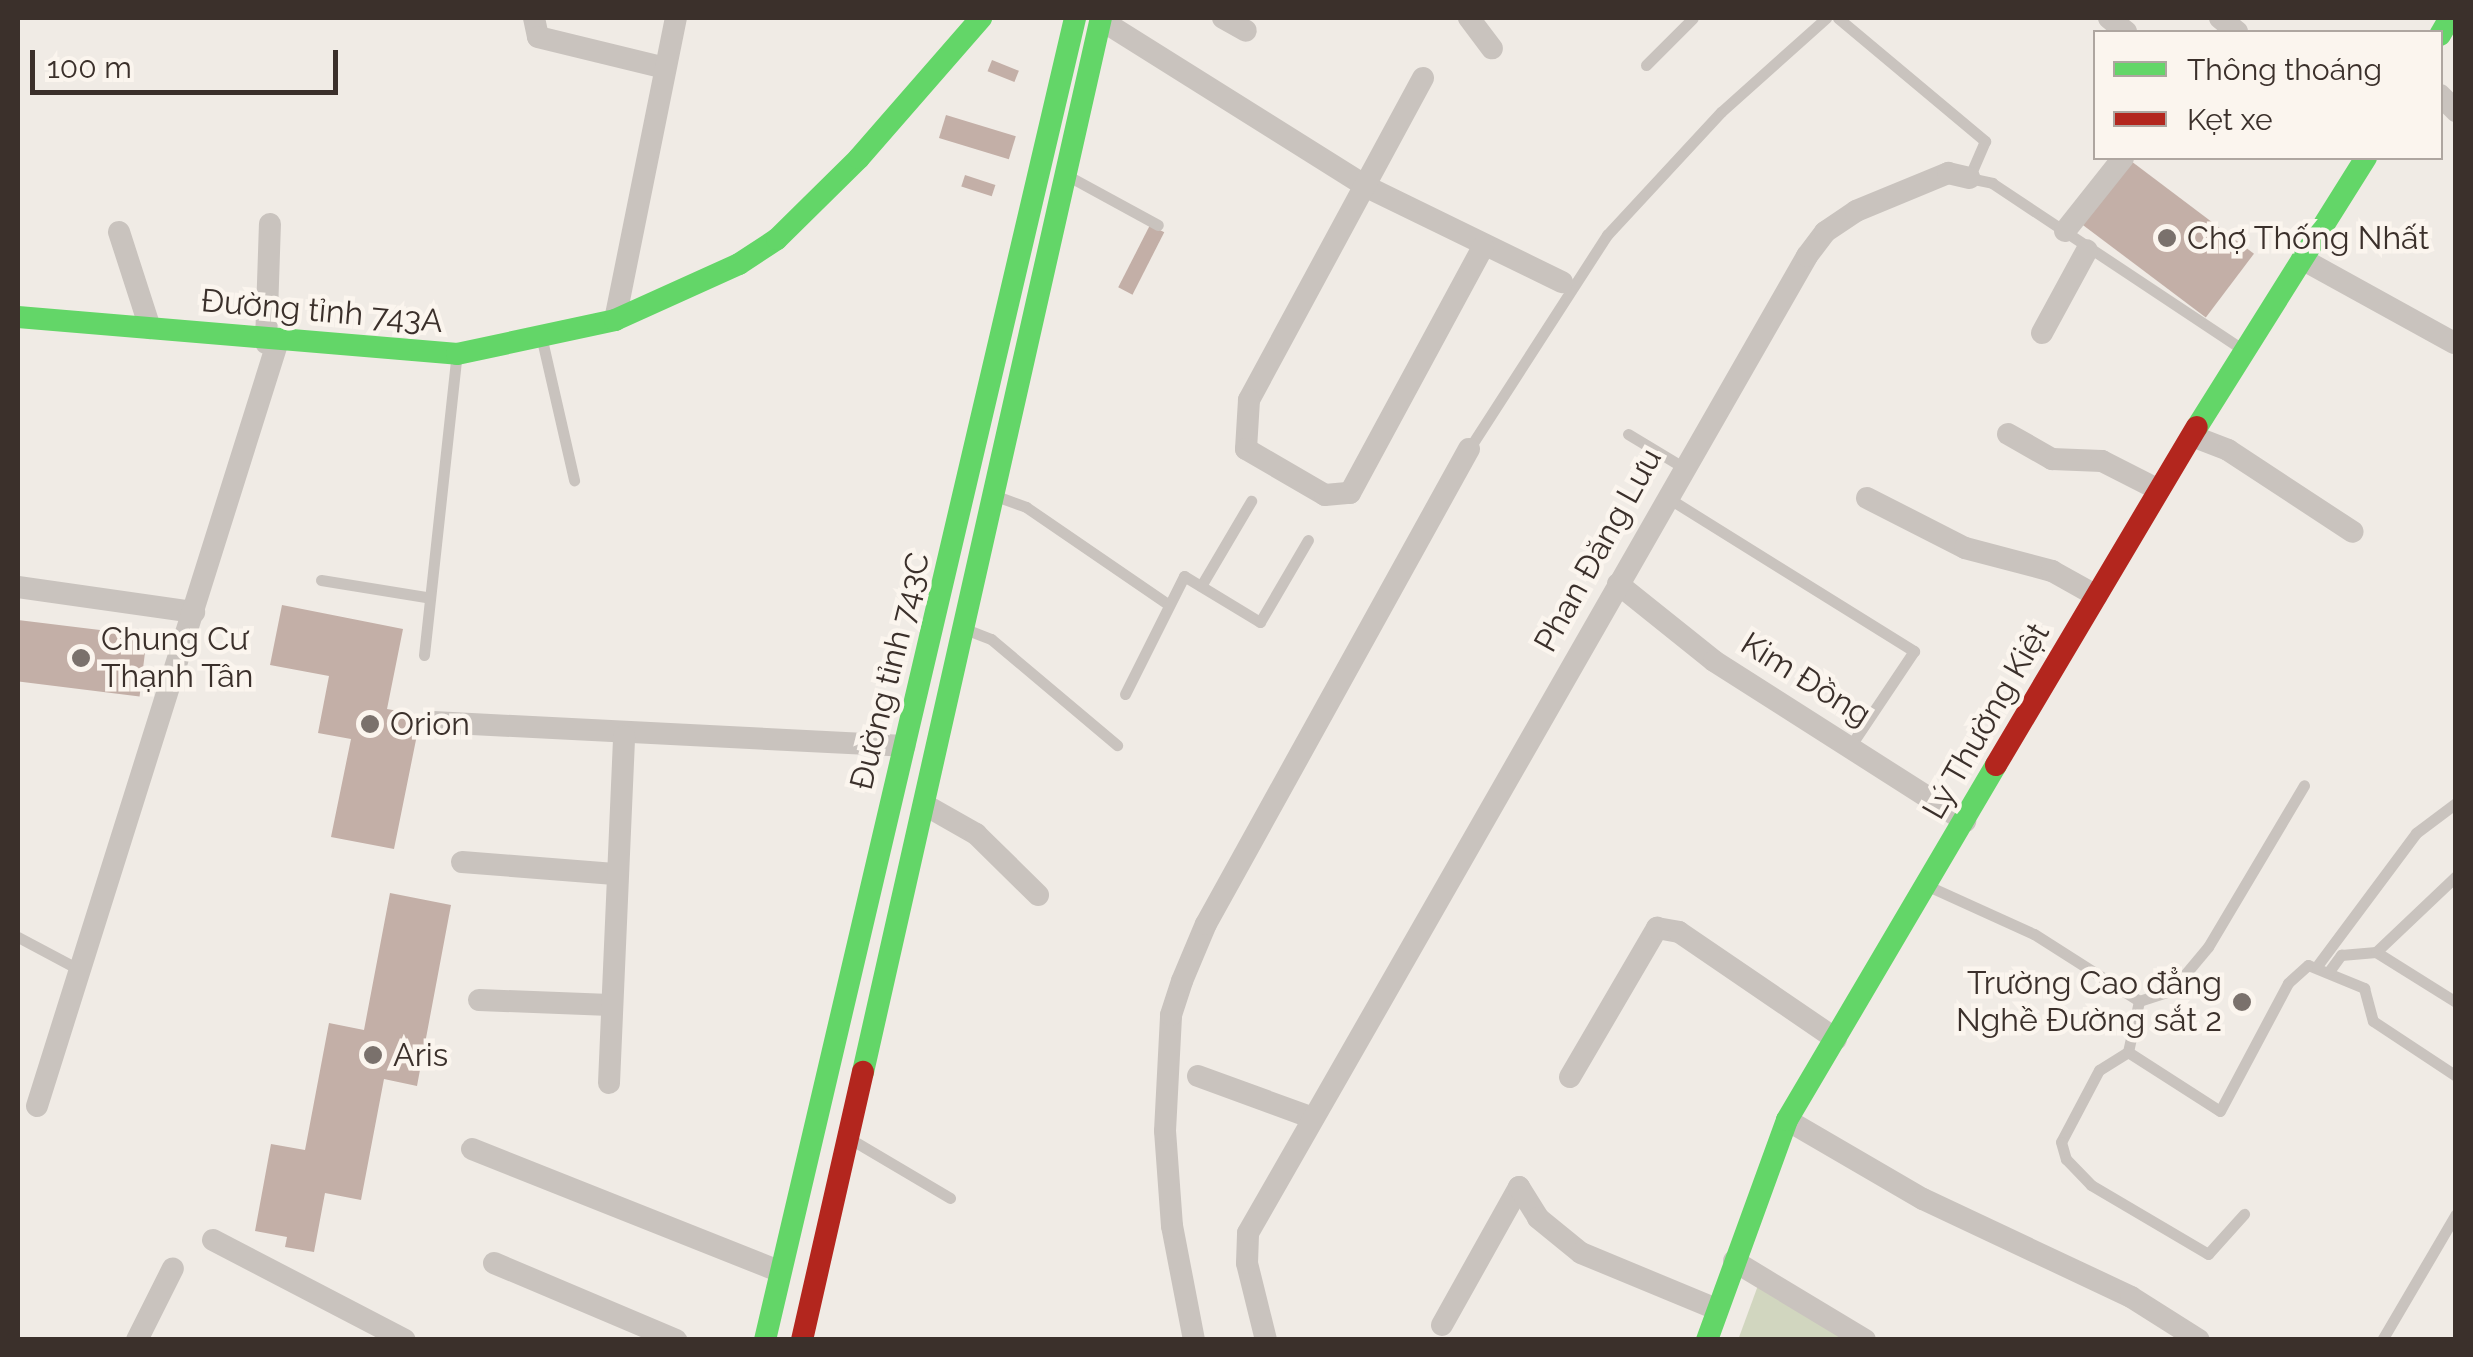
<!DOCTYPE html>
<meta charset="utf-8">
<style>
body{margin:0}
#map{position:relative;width:2473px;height:1357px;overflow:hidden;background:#f0ebe5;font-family:Raleway,sans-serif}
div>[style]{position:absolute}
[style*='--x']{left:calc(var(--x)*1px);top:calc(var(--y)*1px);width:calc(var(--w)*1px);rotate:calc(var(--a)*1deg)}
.green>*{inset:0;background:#d1d6bf}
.building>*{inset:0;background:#c3afa7;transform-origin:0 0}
.lane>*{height:11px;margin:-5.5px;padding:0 5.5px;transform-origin:5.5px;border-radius:5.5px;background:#c9c3be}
.street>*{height:22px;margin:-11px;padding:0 11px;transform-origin:11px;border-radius:11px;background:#c9c3be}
.fast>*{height:22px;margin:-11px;padding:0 11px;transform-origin:11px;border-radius:11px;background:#63d668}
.jam>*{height:22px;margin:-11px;padding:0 11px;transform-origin:11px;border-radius:11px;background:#b3261e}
.dots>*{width:28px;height:28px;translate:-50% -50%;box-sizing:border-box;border:5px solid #fbf5ee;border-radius:50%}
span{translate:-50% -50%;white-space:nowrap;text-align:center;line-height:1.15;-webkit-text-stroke:9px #fbf5ee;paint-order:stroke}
.poi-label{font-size:32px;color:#3b302b}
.left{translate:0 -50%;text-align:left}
.right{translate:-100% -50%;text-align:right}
.street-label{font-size:32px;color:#3b302b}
.frame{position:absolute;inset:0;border:20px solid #3b302b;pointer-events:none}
.legend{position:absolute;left:2093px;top:30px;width:350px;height:130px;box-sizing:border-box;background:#fbf5ee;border:2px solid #aea6a0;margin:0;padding:12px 18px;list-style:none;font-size:30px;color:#3b302b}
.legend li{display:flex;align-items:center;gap:20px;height:50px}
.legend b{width:50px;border:2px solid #aea6a0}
.scale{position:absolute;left:30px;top:50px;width:308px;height:45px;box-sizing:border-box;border:5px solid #3b302b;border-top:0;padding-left:12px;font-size:30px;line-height:35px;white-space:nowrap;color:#3b302b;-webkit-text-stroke:8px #fbf5ee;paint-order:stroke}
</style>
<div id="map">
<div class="green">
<div style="clip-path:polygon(1760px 1280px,1851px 1340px,1738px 1340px)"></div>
</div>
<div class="building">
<div style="left:992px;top:60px;width:29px;height:12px;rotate:22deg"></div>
<div style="left:946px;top:115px;width:73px;height:24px;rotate:17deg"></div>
<div style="left:2127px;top:158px;width:159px;height:80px;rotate:37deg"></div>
<div style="left:965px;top:175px;width:32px;height:12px;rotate:18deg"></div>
<div style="left:1150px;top:225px;width:16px;height:70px;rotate:27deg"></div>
<div style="clip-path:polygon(282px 605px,403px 629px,387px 709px,421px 715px,394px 849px,331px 837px,351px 739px,318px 733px,329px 676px,270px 665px)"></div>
<div style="left:18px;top:620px;width:130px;height:61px;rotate:7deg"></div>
<div style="clip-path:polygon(390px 893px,451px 905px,417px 1086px,384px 1079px,361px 1200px,325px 1193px,314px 1252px,285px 1247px,287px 1237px,255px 1231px,271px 1144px,305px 1150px,329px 1023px,364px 1030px)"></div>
</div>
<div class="lane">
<div style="--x:1838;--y:18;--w:192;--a:39.9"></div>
<div style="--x:1985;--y:141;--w:40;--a:113.4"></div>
<div style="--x:1969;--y:178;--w:24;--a:12"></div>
<div style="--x:1992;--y:183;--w:298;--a:33.6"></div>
<div style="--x:1646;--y:65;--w:66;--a:-45"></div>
<div style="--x:1070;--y:177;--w:100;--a:28.6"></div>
<div style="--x:542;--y:340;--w:144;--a:77.1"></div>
<div style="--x:1628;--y:434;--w:62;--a:31.1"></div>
<div style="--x:1469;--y:449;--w:255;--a:-57.2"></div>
<div style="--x:1607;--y:235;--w:168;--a:-47.2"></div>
<div style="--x:1721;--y:112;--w:141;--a:-41.8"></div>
<div style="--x:996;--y:496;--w:32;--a:20"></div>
<div style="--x:1026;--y:507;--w:173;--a:34.4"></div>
<div style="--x:1668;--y:498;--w:290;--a:31.9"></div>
<div style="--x:1914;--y:651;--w:113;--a:123.8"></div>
<div style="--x:321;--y:580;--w:106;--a:9.2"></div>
<div style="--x:1201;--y:586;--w:99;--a:-59.5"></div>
<div style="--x:965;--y:629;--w:28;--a:21"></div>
<div style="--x:991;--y:639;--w:165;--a:40.1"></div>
<div style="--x:424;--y:655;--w:298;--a:-83.8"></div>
<div style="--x:1125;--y:694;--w:132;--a:-63.4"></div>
<div style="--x:1184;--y:576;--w:89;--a:31.2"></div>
<div style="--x:1260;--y:622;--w:95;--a:-59.7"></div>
<div style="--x:1928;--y:886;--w:116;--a:24.4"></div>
<div style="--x:2034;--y:934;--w:125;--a:32.5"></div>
<div style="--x:2139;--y:1001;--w:52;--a:102.2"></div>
<div style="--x:2128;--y:1052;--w:109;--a:32.7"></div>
<div style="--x:2220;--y:1111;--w:145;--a:-62"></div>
<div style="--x:2288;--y:983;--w:27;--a:-42"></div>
<div style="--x:2308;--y:965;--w:61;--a:22.3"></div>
<div style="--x:2364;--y:988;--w:34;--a:75"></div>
<div style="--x:2373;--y:1021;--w:100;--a:33.5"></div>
<div style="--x:18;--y:937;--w:70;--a:28"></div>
<div style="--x:2376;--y:952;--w:94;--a:32"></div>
<div style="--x:2317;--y:966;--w:166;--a:-53.3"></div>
<div style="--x:2416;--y:833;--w:50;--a:-36.9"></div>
<div style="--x:2330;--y:970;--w:19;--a:-54"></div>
<div style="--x:2341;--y:955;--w:35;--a:-5"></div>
<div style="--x:2376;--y:952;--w:110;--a:-43.5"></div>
<div style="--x:2139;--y:1001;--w:35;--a:-18"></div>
<div style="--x:2172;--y:990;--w:56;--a:-50.1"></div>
<div style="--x:2208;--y:947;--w:188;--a:-59.3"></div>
<div style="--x:2128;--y:1052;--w:34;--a:148"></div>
<div style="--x:2099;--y:1070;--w:81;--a:117.8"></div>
<div style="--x:2061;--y:1142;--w:18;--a:74"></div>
<div style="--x:2066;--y:1159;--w:36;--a:46"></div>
<div style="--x:2091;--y:1185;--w:136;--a:30.5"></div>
<div style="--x:2208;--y:1254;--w:54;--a:-48"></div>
<div style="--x:852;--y:1140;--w:114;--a:30.6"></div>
<div style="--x:2382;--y:1340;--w:146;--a:-59.6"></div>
</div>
<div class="street">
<div style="--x:534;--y:18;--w:19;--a:78"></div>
<div style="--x:538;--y:37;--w:131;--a:13.7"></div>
<div style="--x:1223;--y:18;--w:26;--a:29"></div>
<div style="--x:1469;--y:18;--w:38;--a:53"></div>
<div style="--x:2109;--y:18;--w:22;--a:39"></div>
<div style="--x:2220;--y:18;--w:22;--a:39"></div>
<div style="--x:1101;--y:20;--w:314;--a:32.1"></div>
<div style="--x:1367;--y:187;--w:217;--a:26"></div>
<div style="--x:1423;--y:78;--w:366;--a:118.4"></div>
<div style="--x:1249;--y:400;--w:49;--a:93.5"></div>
<div style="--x:1246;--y:449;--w:91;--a:30.2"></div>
<div style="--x:1325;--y:495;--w:25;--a:-5"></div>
<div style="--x:1350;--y:493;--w:280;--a:-61.6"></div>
<div style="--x:2440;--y:95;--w:23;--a:45"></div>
<div style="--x:2065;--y:231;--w:93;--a:-51.5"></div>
<div style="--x:119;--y:232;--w:101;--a:72.1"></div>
<div style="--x:2302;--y:259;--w:174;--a:28.9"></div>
<div style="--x:615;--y:320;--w:308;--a:-78.6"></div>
<div style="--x:2042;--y:333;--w:94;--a:-61.5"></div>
<div style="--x:266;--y:343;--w:119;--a:-88.1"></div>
<div style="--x:2008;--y:434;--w:51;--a:29.6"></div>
<div style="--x:2052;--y:459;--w:50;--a:2.3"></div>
<div style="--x:2102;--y:461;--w:64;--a:27"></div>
<div style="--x:2192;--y:436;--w:39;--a:21"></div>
<div style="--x:2228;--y:450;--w:149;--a:33.3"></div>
<div style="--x:1867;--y:498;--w:110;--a:27"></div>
<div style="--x:1965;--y:548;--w:90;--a:14.8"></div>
<div style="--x:2052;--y:571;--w:51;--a:29.1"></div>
<div style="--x:1618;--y:584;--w:123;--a:38.7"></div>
<div style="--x:1714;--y:661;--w:298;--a:32.5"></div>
<div style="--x:18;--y:587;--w:178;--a:8.1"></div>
<div style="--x:433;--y:722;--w:472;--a:2.9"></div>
<div style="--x:925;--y:805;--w:59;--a:29.6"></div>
<div style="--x:976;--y:834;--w:87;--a:44.5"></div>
<div style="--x:462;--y:862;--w:153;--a:4.5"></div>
<div style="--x:479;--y:1000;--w:131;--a:2.2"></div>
<div style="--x:1198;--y:1076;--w:122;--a:20.1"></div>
<div style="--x:1570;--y:1077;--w:173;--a:-59.7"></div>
<div style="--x:1657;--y:928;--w:22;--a:10"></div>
<div style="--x:1679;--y:932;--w:190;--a:34.3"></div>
<div style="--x:609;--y:1083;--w:347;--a:-87.5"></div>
<div style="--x:37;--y:1106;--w:799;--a:-72.52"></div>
<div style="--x:1787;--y:1120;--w:157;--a:30.2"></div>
<div style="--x:1923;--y:1199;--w:230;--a:25.2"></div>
<div style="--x:2131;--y:1297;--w:80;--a:32.3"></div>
<div style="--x:472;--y:1149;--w:330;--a:21.7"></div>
<div style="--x:213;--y:1240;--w:216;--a:27.5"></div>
<div style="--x:1734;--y:1261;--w:153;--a:31.1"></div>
<div style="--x:494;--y:1263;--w:198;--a:22.9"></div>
<div style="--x:1442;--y:1325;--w:158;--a:-60.8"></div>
<div style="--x:1519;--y:1187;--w:36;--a:58"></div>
<div style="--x:1538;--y:1218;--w:55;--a:39.1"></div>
<div style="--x:1581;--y:1253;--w:146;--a:22.5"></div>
<div style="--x:137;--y:1340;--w:80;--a:-63.4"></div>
<div style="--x:1194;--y:1340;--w:116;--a:-100.9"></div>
<div style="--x:1172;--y:1226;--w:95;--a:-94.2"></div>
<div style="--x:1165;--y:1131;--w:116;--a:-87"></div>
<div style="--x:1171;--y:1015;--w:36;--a:-72"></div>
<div style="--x:1182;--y:981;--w:62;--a:-67.2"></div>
<div style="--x:1206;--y:924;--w:543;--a:-61.03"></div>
<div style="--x:1266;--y:1340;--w:79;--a:-103.9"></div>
<div style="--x:1247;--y:1263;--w:30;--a:-88"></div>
<div style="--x:1248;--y:1233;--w:1126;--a:-60.22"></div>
<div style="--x:1807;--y:256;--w:30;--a:-53"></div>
<div style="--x:1825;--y:232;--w:37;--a:-34"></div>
<div style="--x:1856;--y:211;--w:100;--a:-22.4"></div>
<div style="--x:1948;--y:173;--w:22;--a:13"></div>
</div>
<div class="fast">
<div style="--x:2440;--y:35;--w:20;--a:-60"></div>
<div style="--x:18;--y:317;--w:441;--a:4.8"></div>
<div style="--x:457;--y:354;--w:162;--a:-12.1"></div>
<div style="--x:615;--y:320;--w:136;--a:-24.3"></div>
<div style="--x:739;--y:264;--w:45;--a:-33.3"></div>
<div style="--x:777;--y:239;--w:115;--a:-44.6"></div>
<div style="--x:859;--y:158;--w:186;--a:-48.9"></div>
<div style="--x:2197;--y:427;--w:318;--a:-57.9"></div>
<div style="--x:863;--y:1072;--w:1081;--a:-77.28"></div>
<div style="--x:765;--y:1340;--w:1358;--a:-76.8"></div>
<div style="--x:1707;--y:1340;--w:234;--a:-70"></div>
<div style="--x:1787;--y:1120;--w:412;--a:-59.5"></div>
</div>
<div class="jam">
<div style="--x:1996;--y:765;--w:393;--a:-59.3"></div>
<div style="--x:802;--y:1340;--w:275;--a:-77.2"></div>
</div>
<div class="dots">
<div style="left:2167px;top:238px;background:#7a716c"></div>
<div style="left:81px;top:658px;background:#7a716c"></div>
<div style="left:370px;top:724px;background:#7a716c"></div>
<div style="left:2242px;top:1002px;background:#7a716c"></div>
<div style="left:373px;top:1055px;background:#7a716c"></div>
</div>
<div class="poi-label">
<span class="left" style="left:2187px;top:238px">Chợ Thống Nhất</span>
<span class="left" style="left:101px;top:658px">Chung Cư<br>Thạnh Tân</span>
<span class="left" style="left:390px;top:724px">Orion</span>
<span class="right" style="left:2222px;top:1002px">Trường Cao đẳng<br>Nghề Đường sắt 2</span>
<span class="left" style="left:393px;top:1055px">Aris</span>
</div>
<div class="street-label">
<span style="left:322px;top:311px;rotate:5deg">Đường tỉnh 743A</span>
<span style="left:1598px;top:550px;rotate:-61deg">Phan Đăng Lưu</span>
<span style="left:890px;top:671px;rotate:-76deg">Đường tỉnh 743C</span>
<span style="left:1806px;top:679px;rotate:32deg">Kim Đồng</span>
<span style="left:1986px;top:721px;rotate:-60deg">Lý Thường Kiệt</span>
</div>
<div class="frame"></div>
<ul class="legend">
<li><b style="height:12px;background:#63d668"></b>Thông thoáng</li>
<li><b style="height:12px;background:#b3261e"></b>Kẹt xe</li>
</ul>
<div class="scale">100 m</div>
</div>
